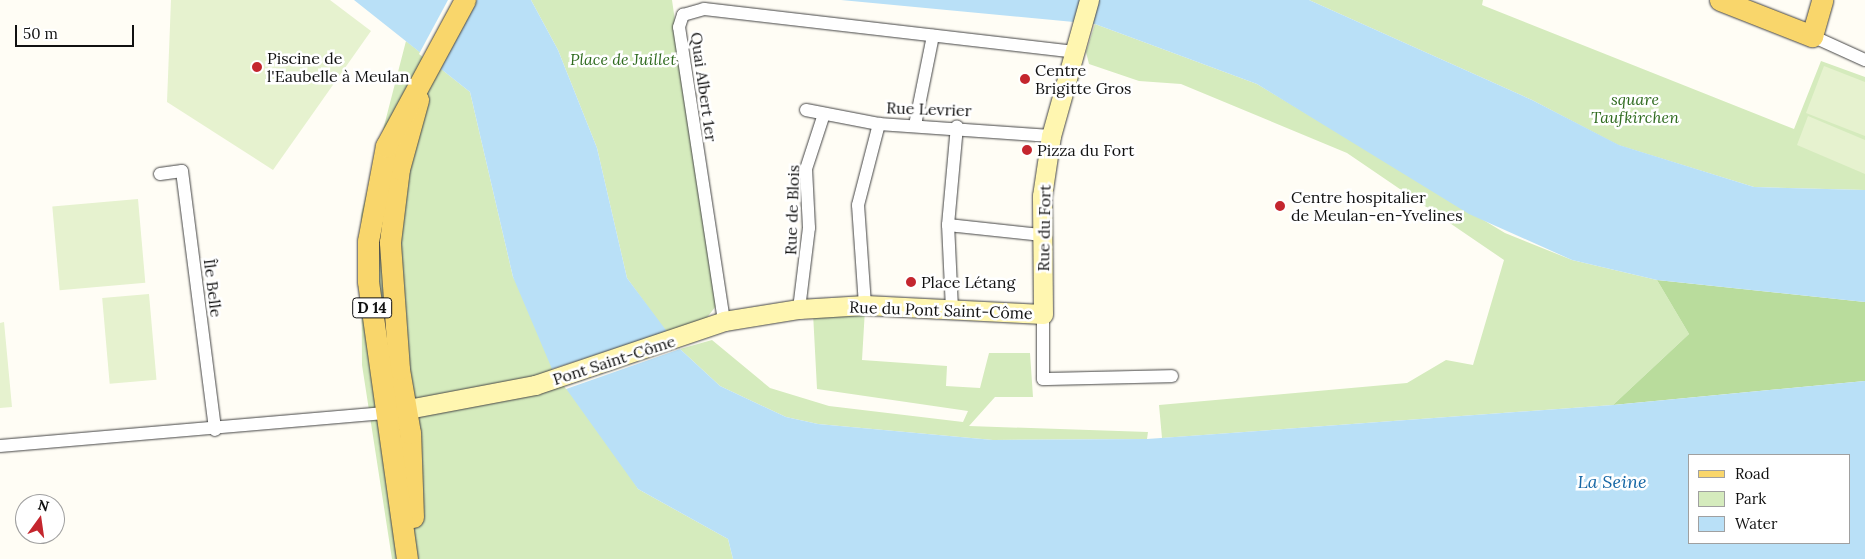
<!DOCTYPE html>
<meta charset="utf-8">
<style>
body{margin:0}
#map{position:relative;width:1865px;height:559px;overflow:hidden;background:#fffdf5;font-family:Lora,serif}
div>[style]{position:absolute}
[style*='--x']{left:calc(var(--x)*1px);top:calc(var(--y)*1px);width:calc(var(--w)*1px);rotate:calc(var(--a)*1deg)}
.green>*{inset:0;background:#d5ebbd}
.forest>*{inset:0;background:#b9dc9c}
.pitch>*{inset:0;background:#e6f2cf;transform-origin:0 0}
.water>*{inset:0;background:#b9e0f7}
.pier>*{inset:0;background:#fffdf5}
.roads{filter:drop-shadow(0 0 1px #444) drop-shadow(0 0 1px #444)}
.street>*{height:12px;margin:-6px;padding:0 6px;transform-origin:6px;border-radius:6px;background:#fff}
.secondary>*{height:19px;margin:-9.5px;padding:0 9.5px;transform-origin:9.5px;border-radius:9.5px;background:#fff6b0}
.primary>*{height:21px;margin:-10.5px;padding:0 10.5px;transform-origin:10.5px;border-radius:10.5px;background:#f9d66b}
.dots>*{width:14px;height:14px;translate:-50% -50%;box-sizing:border-box;border:2px solid #fff;border-radius:50%}
span{translate:-50% -50%;white-space:nowrap;text-align:center;line-height:1.15;-webkit-text-stroke:5px #fff;paint-order:stroke}
.shield-label span{padding:1px 4px;background:#fff;border:1px solid;border-radius:4px;-webkit-text-stroke-width:0}
.shield-label{font-size:15px;color:#111;font-weight:700}
.poi-label{font-size:16px;color:#111}
.left{translate:0 -50%;text-align:left}
.park-label{font-size:16px;color:#2f6b1f;font-style:italic}
.street-label{font-size:16px;color:#111}
.water-label{font-size:18px;color:#1768a6;font-style:italic}
.legend{position:absolute;left:1688px;top:454px;width:162px;height:90px;box-sizing:border-box;background:#fff;border:1px solid #a0a0a0;margin:0;padding:6px 9px;list-style:none;font-size:15px;color:#111}
.legend li{display:flex;align-items:center;gap:10px;height:25px}
.legend b{width:25px;border:1px solid #a0a0a0}
.north{position:absolute;left:15px;top:494px;width:50px;height:50px;box-sizing:border-box;background:#fff;border:1px solid #a0a0a0;border-radius:50%;rotate:14deg;font-size:14px;font-weight:700;line-height:20px;text-align:center;color:#111}
.north::after{content:'';display:block;margin:auto;width:18px;height:22px;background:#c4262e;clip-path:polygon(50% 0,100% 100%,50% 72%,0 100%)}
.scale{position:absolute;left:15px;top:25px;width:119px;height:22px;box-sizing:border-box;border:2px solid #111;border-top:0;padding-left:6px;font-size:15px;line-height:18px;white-space:nowrap;color:#111;-webkit-text-stroke:4px #fff;paint-order:stroke}
</style>
<div id="map">
<div class="green">
<div style="clip-path:polygon(531px 0,672px 0,716px 306px,705px 320px,666px 332px,627px 278px,597px 148px,558px 50px)"></div>
<div style="clip-path:polygon(1309px 0,1483px 0,1482px 5px,1794px 129px,1821px 61px,1865px 77px,1865px 190px,1754px 187px,1618px 145px,1532px 100px)"></div>
<div style="clip-path:polygon(1095px 24px,1257px 84px,1505px 233px,1572px 260px,1657px 280px,1689px 334px,1613px 405px,1162px 438px,1159px 405px,1407px 383px,1446px 360px,1473px 365px,1504px 260px,1347px 153px,1181px 84px,1139px 81px,1089px 64px,1086px 52px)"></div>
<div style="clip-path:polygon(406px 41px,470px 92px,513px 277px,638px 489px,728px 539px,733px 559px,392px 559px,362px 365px,361px 215px)"></div>
<div style="clip-path:polygon(865px 309px,862px 360px,947px 366px,946px 386px,980px 388px,989px 353px,1030px 353px,1033px 397px,995px 397px,969px 426px,1148px 432px,1147px 439px,993px 440px,818px 424px,786px 417px,720px 386px,680px 349px,712px 340px,770px 388px,829px 406px,963px 422px,968px 411px,817px 389px,813px 313px)"></div>
</div>
<div class="forest">
<div style="clip-path:polygon(1657px 280px,1865px 302px,1865px 381px,1613px 405px,1689px 334px)"></div>
</div>
<div class="pitch">
<div style="clip-path:polygon(171px 0,330px 0,371px 31px,273px 170px,167px 102px)"></div>
<div style="clip-path:polygon(1824px 66px,1865px 82px,1865px 136px,1806px 113px)"></div>
<div style="clip-path:polygon(1808px 116px,1865px 140px,1865px 174px,1797px 145px)"></div>
<div style="left:138px;top:199px;width:84px;height:86px;rotate:85deg"></div>
<div style="left:149px;top:294px;width:86px;height:47px;rotate:85deg"></div>
<div style="clip-path:polygon(4px 322px,12px 407px,0 408px,0 323px)"></div>
</div>
<div class="water">
<div style="clip-path:polygon(evenodd,354px 0,531px 0,558px 50px,597px 148px,627px 278px,680px 349px,720px 386px,786px 417px,818px 424px,993px 440px,1147px 439px,1613px 405px,1865px 381px,1865px 559px,733px 559px,728px 539px,638px 489px,552px 369px,513px 277px,470px 92px,354px 0,1689px 455px,1849px 455px,1849px 543px,1689px 543px,1689px 455px)"></div>
<div style="clip-path:polygon(841px 0,1309px 0,1532px 100px,1619px 145px,1754px 187px,1865px 190px,1865px 302px,1657px 280px,1572px 260px,1469px 214px,1257px 84px,1095px 24px)"></div>
</div>
<div class="pier">
<div style="clip-path:polygon(448px 0,477px 0,439px 70px,419px 54px)"></div>
<div style="clip-path:polygon(666px 332px,680px 349px,566px 389px,552px 369px)"></div>
</div>
<div class="roads">
<div class="street">
<div style="--x:1812;--y:36;--w:58;--a:24.4"></div>
<div style="--x:806;--y:110;--w:74;--a:10.9"></div>
<div style="--x:879;--y:124;--w:172;--a:4"></div>
<div style="--x:915;--y:125;--w:91;--a:-78.6"></div>
<div style="--x:160;--y:174;--w:22;--a:-8"></div>
<div style="--x:182;--y:171;--w:261;--a:82.7"></div>
<div style="--x:948;--y:225;--w:95;--a:6.1"></div>
<div style="--x:865;--y:305;--w:100;--a:-94"></div>
<div style="--x:858;--y:205;--w:84;--a:-75.5"></div>
<div style="--x:799;--y:309;--w:82;--a:-83"></div>
<div style="--x:809;--y:228;--w:59;--a:-92.9"></div>
<div style="--x:806;--y:169;--w:58;--a:-71.9"></div>
<div style="--x:952;--y:309;--w:84;--a:-92.7"></div>
<div style="--x:948;--y:225;--w:99;--a:-84.8"></div>
<div style="--x:1043;--y:314;--w:65;--a:90"></div>
<div style="--x:1043;--y:379;--w:129;--a:-1.3"></div>
<div style="--x:724;--y:321;--w:297;--a:-98.7"></div>
<div style="--x:679;--y:27;--w:13;--a:-72"></div>
<div style="--x:683;--y:15;--w:22;--a:-16"></div>
<div style="--x:704;--y:9;--w:376;--a:6.6"></div>
<div style="--x:0;--y:446;--w:386;--a:-4.9"></div>
</div>
<div class="secondary">
<div style="--x:392;--y:412;--w:146;--a:-10.7"></div>
<div style="--x:535;--y:385;--w:200;--a:-18.7"></div>
<div style="--x:724;--y:321;--w:76;--a:-9.1"></div>
<div style="--x:799;--y:309;--w:66;--a:-3.5"></div>
<div style="--x:865;--y:305;--w:178;--a:2.9"></div>
<div style="--x:1043;--y:314;--w:118;--a:-90.5"></div>
<div style="--x:1042;--y:196;--w:61;--a:-81.5"></div>
<div style="--x:1051;--y:136;--w:141;--a:-74.4"></div>
</div>
<div class="primary">
<div style="--x:1720;--y:0;--w:99;--a:21.4"></div>
<div style="--x:1812;--y:36;--w:37;--a:-74"></div>
<div style="--x:413;--y:517;--w:84;--a:-92"></div>
<div style="--x:410;--y:433;--w:65;--a:-99.8"></div>
<div style="--x:399;--y:369;--w:127;--a:-94.1"></div>
<div style="--x:390;--y:242;--w:74;--a:-83"></div>
<div style="--x:399;--y:169;--w:72;--a:-74.6"></div>
<div style="--x:407;--y:559;--w:281;--a:-98"></div>
<div style="--x:368;--y:281;--w:40;--a:-90"></div>
<div style="--x:368;--y:241;--w:97;--a:-79.3"></div>
<div style="--x:386;--y:146;--w:166;--a:-61.6"></div>
</div>
</div>
<div class="dots">
<div style="left:257px;top:67px;background:#c4262e"></div>
<div style="left:1025px;top:79px;background:#c4262e"></div>
<div style="left:1027px;top:150px;background:#c4262e"></div>
<div style="left:1280px;top:206px;background:#c4262e"></div>
<div style="left:911px;top:282px;background:#c4262e"></div>
</div>
<div class="shield-label">
<span style="left:372px;top:308px">D 14</span>
</div>
<div class="poi-label">
<span class="left" style="left:267px;top:67px">Piscine de<br>l'Eaubelle à Meulan</span>
<span class="left" style="left:1035px;top:79px">Centre<br>Brigitte Gros</span>
<span class="left" style="left:1037px;top:150px">Pizza du Fort</span>
<span class="left" style="left:1291px;top:206px">Centre hospitalier<br>de Meulan-en-Yvelines</span>
<span class="left" style="left:921px;top:282px">Place Létang</span>
</div>
<div class="park-label">
<span style="left:623px;top:59px">Place de Juillet</span>
<span style="left:1635px;top:108px">square<br>Taufkirchen</span>
</div>
<div class="street-label">
<span style="left:704px;top:87px;rotate:82deg">Quai Albert 1er</span>
<span style="left:929px;top:109px;rotate:2deg">Rue Levrier</span>
<span style="left:792px;top:210px;rotate:-88deg">Rue de Blois</span>
<span style="left:1044px;top:228px;rotate:-89deg">Rue du Fort</span>
<span style="left:213px;top:288px;rotate:83deg">Île Belle</span>
<span style="left:941px;top:310px;rotate:2deg">Rue du Pont Saint-Côme</span>
<span style="left:614px;top:360px;rotate:-18deg">Pont Saint-Côme</span>
</div>
<div class="water-label">
<span style="left:1612px;top:482px">La Seine</span>
</div>
<ul class="legend">
<li><b style="height:6px;background:#f9d66b"></b>Road</li>
<li><b style="height:14px;background:#d5ebbd"></b>Park</li>
<li><b style="height:14px;background:#b9e0f7"></b>Water</li>
</ul>
<div class="north">N</div>
<div class="scale">50 m</div>
</div>
